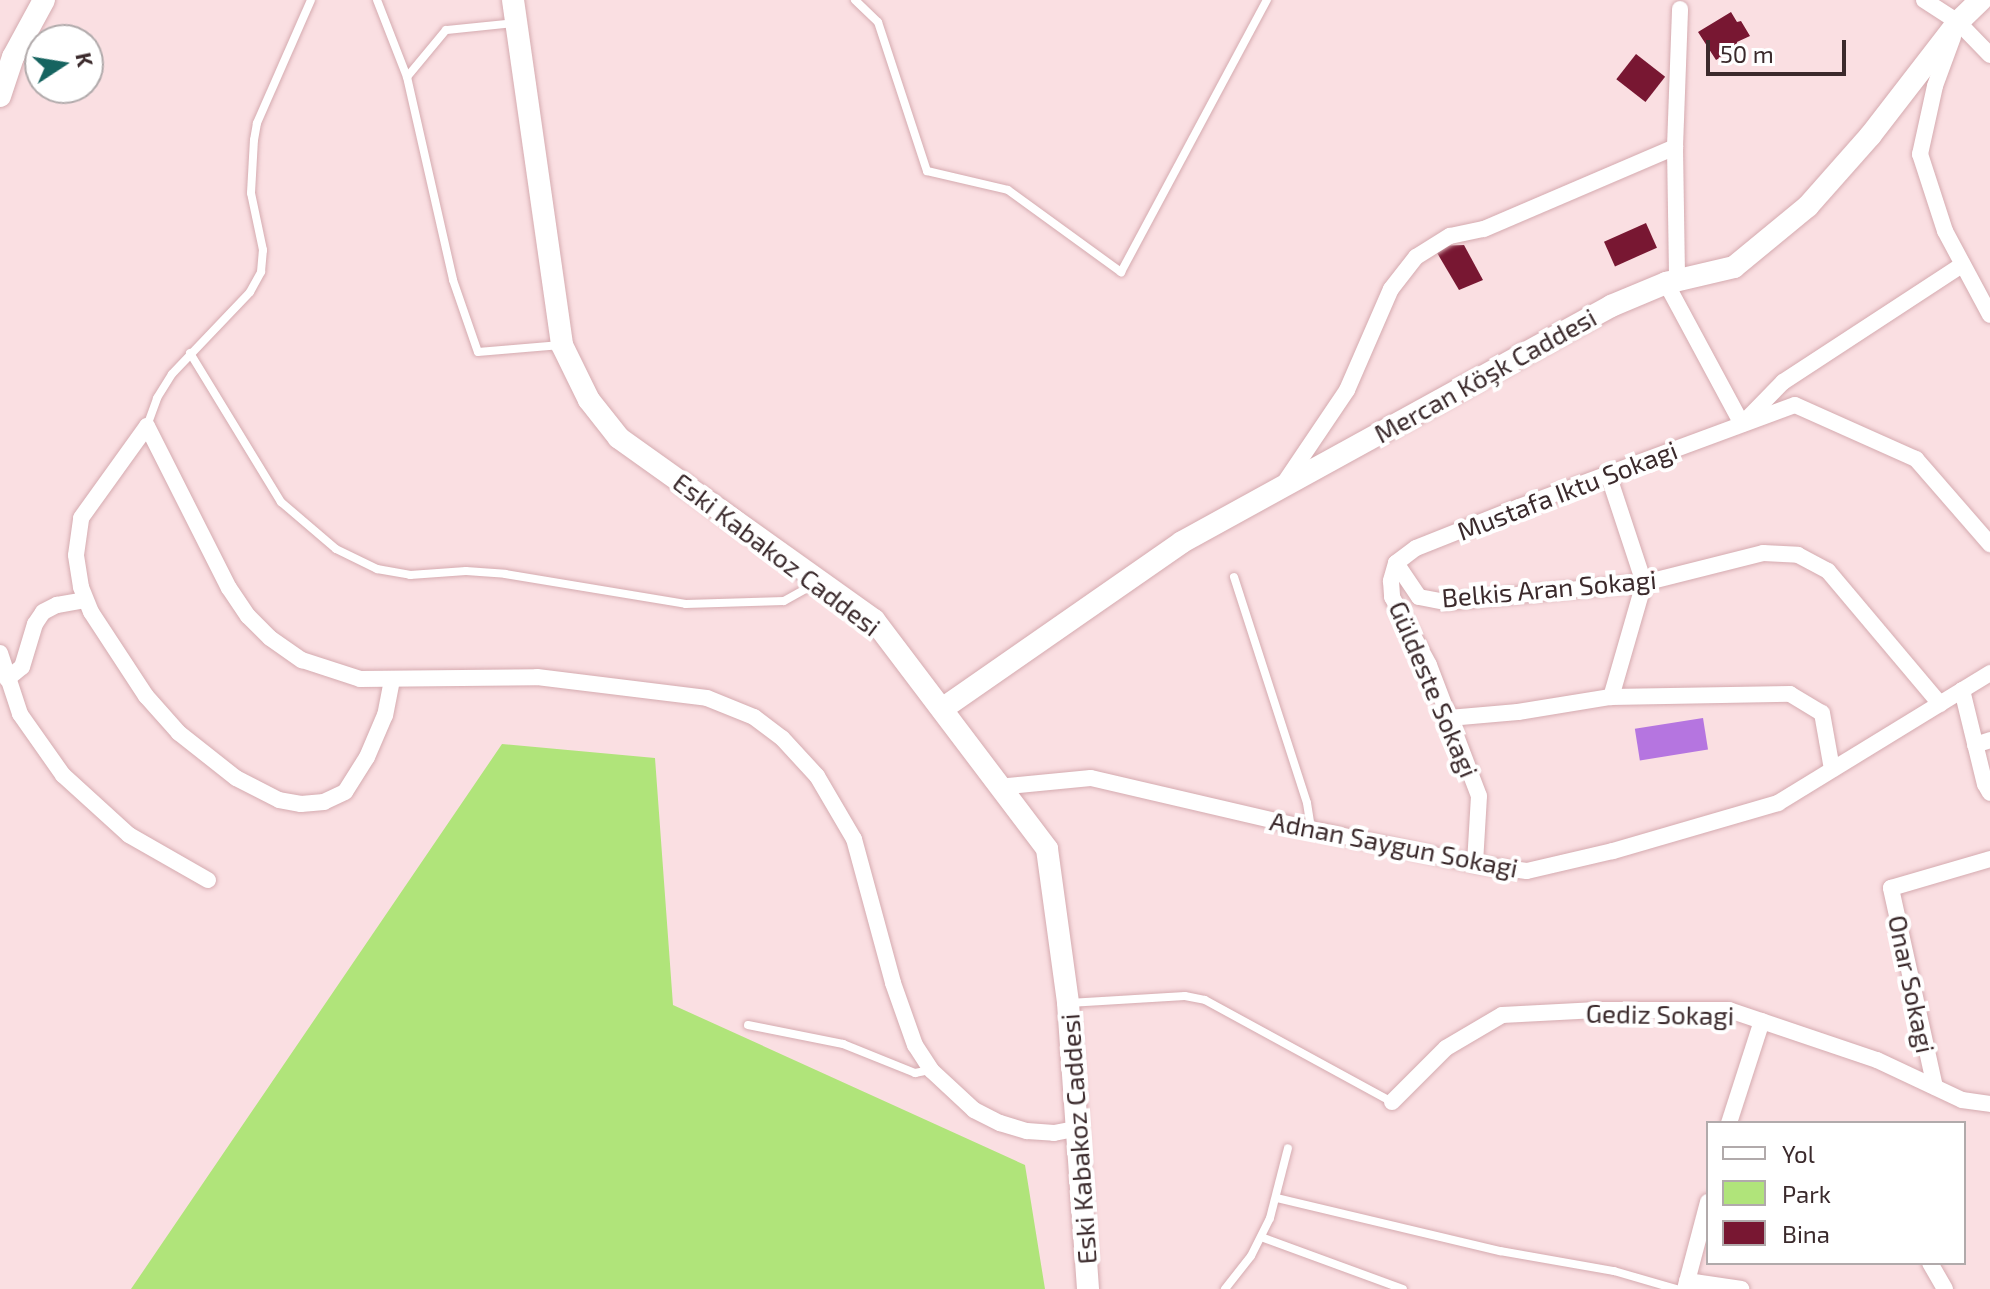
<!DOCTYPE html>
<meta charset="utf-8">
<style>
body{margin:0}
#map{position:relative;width:1990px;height:1289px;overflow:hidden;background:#fadfe2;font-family:"Exo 2",sans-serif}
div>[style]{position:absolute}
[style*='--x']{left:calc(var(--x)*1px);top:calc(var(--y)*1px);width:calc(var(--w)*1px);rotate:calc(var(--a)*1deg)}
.green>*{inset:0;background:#b0e47a}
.water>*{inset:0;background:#b575e0;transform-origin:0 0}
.building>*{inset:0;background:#781732;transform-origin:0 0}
.roads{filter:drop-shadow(0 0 2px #d5abb0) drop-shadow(0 0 2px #d5abb0)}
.lane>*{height:8px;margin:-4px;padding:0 4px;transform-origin:4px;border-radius:4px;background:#fff}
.street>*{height:16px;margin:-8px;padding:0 8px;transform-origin:8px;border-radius:8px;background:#fff}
.secondary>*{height:22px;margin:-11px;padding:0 11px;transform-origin:11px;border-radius:11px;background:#fff}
span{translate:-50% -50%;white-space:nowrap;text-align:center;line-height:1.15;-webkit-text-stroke:8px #fff;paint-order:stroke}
.street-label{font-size:26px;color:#3b2a2c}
.legend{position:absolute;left:1706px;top:1121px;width:260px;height:144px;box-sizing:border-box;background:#fff;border:2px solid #b1aaab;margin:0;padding:10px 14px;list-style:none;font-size:24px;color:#3b2a2c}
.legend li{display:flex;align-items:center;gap:16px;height:40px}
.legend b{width:40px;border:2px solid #b1aaab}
.north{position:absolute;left:24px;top:24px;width:80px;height:80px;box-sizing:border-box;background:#fff;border:2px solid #b1aaab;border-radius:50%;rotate:78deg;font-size:22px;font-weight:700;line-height:32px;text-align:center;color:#3b2a2c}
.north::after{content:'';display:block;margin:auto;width:28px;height:36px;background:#166460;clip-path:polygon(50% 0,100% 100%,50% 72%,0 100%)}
.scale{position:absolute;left:1706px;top:40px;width:140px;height:36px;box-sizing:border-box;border:4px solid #3b2a2c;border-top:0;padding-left:10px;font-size:24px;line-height:28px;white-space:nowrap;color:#3b2a2c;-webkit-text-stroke:6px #fff;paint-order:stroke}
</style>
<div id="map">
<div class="green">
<div style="clip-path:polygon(502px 744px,655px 758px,673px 1005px,1025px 1165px,1045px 1289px,131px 1289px)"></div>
</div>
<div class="water">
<div style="left:1703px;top:718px;width:32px;height:69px;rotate:81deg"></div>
</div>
<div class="building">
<div style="clip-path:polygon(1731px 12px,1737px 22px,1741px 21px,1750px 36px,1737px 42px,1738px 48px,1716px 60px,1698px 32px)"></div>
<div style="left:1636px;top:54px;width:37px;height:32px;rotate:38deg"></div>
<div style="left:1646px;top:223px;width:27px;height:46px;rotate:66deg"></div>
<div style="clip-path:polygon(1464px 245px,1483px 280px,1459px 290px,1433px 246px)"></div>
</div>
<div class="roads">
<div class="lane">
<div style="--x:377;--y:0;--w:83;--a:68.7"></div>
<div style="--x:407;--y:77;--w:208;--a:77.2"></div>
<div style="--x:453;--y:280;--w:76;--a:70.9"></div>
<div style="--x:478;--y:352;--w:83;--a:-4.8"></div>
<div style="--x:855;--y:0;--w:32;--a:44"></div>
<div style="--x:878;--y:22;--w:157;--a:71.8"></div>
<div style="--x:927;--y:171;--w:83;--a:13.2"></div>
<div style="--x:1008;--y:190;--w:140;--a:36"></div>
<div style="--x:1121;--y:272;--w:309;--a:-61.8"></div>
<div style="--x:407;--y:77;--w:61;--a:-50.3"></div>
<div style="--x:446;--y:30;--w:69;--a:-5.8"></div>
<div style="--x:190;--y:353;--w:175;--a:58.6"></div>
<div style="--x:281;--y:502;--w:72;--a:40.5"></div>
<div style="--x:336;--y:549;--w:46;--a:26"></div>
<div style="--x:377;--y:569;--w:34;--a:10"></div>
<div style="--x:410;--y:575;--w:56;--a:-4.1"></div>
<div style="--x:466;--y:571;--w:39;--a:4"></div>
<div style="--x:505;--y:574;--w:183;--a:9.4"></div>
<div style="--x:686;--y:604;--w:98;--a:-1.8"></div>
<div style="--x:784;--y:601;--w:37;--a:-29"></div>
<div style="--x:147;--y:426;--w:30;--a:-70"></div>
<div style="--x:157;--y:398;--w:28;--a:-58"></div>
<div style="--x:172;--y:374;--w:113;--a:-46.4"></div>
<div style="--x:250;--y:292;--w:23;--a:-61"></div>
<div style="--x:261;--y:272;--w:22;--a:-85"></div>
<div style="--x:263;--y:250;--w:58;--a:-101.9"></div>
<div style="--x:251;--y:193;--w:53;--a:-86.8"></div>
<div style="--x:254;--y:140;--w:17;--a:-80"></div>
<div style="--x:257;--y:123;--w:134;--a:-66.3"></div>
<div style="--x:1234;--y:577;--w:237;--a:72.1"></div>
<div style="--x:1307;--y:803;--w:25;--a:81"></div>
<div style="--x:1069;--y:1003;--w:116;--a:-3.5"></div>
<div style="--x:1185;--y:996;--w:20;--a:11"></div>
<div style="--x:1205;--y:1000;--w:213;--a:28.6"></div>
<div style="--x:748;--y:1025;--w:97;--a:11.3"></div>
<div style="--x:843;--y:1044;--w:78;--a:21.9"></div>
<div style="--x:915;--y:1073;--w:16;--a:-11"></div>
<div style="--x:1277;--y:1198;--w:229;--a:13.4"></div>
<div style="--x:1500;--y:1251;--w:116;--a:10"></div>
<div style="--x:1614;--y:1271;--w:65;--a:16.2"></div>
<div style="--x:1261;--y:1237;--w:151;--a:20.1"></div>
<div style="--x:1225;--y:1289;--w:42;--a:-51.8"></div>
<div style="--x:1251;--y:1256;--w:42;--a:-63.4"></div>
<div style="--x:1270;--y:1218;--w:72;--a:-75.6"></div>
</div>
<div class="street">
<div style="--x:1924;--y:0;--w:40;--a:32.9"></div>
<div style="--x:1958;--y:22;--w:46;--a:45.9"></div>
<div style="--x:1953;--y:37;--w:52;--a:110.2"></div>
<div style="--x:1935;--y:86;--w:70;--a:102.4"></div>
<div style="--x:1920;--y:154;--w:81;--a:72"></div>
<div style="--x:1945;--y:231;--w:95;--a:61.8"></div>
<div style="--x:1675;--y:147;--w:133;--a:89.1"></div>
<div style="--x:1666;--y:283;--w:160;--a:61.7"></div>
<div style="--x:1742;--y:424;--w:59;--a:-45.7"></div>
<div style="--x:1783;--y:382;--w:214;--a:-33.2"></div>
<div style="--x:1608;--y:474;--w:115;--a:71.7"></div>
<div style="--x:1644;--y:583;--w:119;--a:106.1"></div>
<div style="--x:1285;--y:482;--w:111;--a:-56"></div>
<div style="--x:1347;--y:390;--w:110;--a:-66.5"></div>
<div style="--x:1391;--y:289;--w:41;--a:-52"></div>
<div style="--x:1416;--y:257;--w:40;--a:-32"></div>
<div style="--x:1450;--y:236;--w:35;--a:-12"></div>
<div style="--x:1484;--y:229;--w:208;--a:-23.2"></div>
<div style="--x:1675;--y:147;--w:138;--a:-87.9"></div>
<div style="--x:1396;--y:563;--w:25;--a:-37"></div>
<div style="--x:1416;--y:548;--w:111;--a:-21.7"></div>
<div style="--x:1519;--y:507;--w:294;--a:-20.3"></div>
<div style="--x:1795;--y:405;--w:133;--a:24.1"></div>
<div style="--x:1916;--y:459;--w:113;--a:49"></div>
<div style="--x:1396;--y:563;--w:41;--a:55.9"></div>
<div style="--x:1419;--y:597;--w:26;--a:11"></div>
<div style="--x:1445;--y:602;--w:200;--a:-5.5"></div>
<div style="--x:1644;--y:583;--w:123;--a:-14.1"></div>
<div style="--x:1763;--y:553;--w:35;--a:3"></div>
<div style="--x:1798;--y:555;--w:34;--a:28"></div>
<div style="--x:1828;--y:571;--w:174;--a:49.9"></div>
<div style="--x:1396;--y:563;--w:19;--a:106"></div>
<div style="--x:1391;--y:581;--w:16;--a:86"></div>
<div style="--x:1392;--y:597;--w:77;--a:61.4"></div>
<div style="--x:1429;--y:665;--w:140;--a:69.1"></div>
<div style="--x:1479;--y:796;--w:68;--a:93.4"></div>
<div style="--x:0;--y:653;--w:64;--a:71.8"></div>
<div style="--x:20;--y:714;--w:75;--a:54.8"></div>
<div style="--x:63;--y:775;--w:89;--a:42.3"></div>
<div style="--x:129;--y:835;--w:91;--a:29.7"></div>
<div style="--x:7;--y:679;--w:19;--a:-39"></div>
<div style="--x:22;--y:667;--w:45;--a:-73.2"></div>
<div style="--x:35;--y:624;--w:14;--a:-56"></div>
<div style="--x:43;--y:612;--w:16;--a:-27"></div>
<div style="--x:57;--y:605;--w:28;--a:-10"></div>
<div style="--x:392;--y:680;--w:36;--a:101"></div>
<div style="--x:385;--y:715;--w:46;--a:113.2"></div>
<div style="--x:367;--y:757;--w:41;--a:122.2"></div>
<div style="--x:345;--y:792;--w:23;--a:155"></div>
<div style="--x:324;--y:802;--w:23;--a:175"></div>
<div style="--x:301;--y:804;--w:22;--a:-170"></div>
<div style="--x:279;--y:800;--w:48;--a:-152.9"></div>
<div style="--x:236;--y:778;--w:73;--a:-141.7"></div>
<div style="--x:179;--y:733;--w:50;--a:-131.7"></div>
<div style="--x:146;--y:696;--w:100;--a:-123.2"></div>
<div style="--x:91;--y:612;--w:27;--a:-112"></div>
<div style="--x:81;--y:587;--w:32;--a:-99"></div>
<div style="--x:76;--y:555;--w:37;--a:-82"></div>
<div style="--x:81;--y:518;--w:113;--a:-54.3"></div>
<div style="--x:147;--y:426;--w:182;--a:63.2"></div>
<div style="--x:229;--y:588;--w:34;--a:56"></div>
<div style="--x:248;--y:616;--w:31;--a:45"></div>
<div style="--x:270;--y:638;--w:39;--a:35"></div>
<div style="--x:302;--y:660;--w:61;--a:18.1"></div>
<div style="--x:360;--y:679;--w:177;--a:-0.6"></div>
<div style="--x:537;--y:677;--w:171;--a:7"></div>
<div style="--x:707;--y:698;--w:51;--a:22"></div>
<div style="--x:754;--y:717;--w:35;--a:37"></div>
<div style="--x:782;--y:738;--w:52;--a:47.4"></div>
<div style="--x:817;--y:776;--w:73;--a:59.6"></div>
<div style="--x:854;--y:839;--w:149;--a:74.8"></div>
<div style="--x:893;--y:983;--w:66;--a:70.5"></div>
<div style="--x:915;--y:1045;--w:30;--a:57"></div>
<div style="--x:931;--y:1070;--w:59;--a:42.9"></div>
<div style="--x:974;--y:1110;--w:29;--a:27"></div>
<div style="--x:1000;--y:1123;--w:28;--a:17"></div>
<div style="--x:1027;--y:1131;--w:27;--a:4"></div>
<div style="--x:1054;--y:1133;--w:21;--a:-11"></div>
<div style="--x:1962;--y:690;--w:97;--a:76.3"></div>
<div style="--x:1985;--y:784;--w:10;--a:61"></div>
<div style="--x:1449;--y:718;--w:69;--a:-5"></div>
<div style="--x:1518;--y:712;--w:94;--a:-9.2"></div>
<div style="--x:1611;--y:697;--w:179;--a:-1"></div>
<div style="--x:1790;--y:694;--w:37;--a:31"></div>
<div style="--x:1822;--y:713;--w:57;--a:79.9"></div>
<div style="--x:1975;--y:745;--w:16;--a:-18"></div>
<div style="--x:998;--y:787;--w:93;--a:-5.5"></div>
<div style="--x:1091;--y:778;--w:226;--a:13.1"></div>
<div style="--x:1311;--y:829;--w:168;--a:12"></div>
<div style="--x:1475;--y:864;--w:52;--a:7.7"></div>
<div style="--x:1527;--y:871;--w:88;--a:-13.1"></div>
<div style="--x:1613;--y:851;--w:172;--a:-16.2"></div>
<div style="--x:1778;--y:803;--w:249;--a:-31.5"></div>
<div style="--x:1935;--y:1087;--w:204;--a:-102.5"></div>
<div style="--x:1891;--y:888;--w:103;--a:-16.3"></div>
<div style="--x:1392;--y:1102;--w:76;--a:-45"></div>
<div style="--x:1446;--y:1048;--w:65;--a:-30.5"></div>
<div style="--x:1502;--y:1015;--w:95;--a:-3"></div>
<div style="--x:1597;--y:1010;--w:132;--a:0"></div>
<div style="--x:1729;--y:1010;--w:156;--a:18.7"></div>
<div style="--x:1877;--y:1060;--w:94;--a:25.2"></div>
<div style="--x:1962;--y:1100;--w:28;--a:8"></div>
<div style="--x:1729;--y:1123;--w:107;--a:-72.1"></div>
<div style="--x:1930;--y:1263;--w:30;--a:60"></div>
<div style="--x:1687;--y:1281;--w:55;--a:8.4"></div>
<div style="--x:1685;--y:1289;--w:90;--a:-75.2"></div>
</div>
<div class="secondary">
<div style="--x:513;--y:0;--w:348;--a:81.9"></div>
<div style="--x:562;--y:345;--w:61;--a:63.9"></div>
<div style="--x:589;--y:400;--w:48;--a:51.7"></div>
<div style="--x:619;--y:438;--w:313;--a:35.5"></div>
<div style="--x:874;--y:620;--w:287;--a:52.9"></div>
<div style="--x:1047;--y:849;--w:155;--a:82.2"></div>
<div style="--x:1068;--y:1003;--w:287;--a:86"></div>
<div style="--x:0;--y:96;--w:41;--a:-71.6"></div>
<div style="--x:13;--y:57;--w:65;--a:-61.5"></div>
<div style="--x:942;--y:709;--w:292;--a:-34.8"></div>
<div style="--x:1182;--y:542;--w:490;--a:-28.8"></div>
<div style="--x:1611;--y:306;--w:60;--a:-22.7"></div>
<div style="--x:1666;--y:283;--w:70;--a:-13.2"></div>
<div style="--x:1734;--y:267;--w:96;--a:-39.5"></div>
<div style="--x:1808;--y:206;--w:94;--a:-48.5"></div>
<div style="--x:1870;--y:136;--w:144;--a:-52.3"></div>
<div style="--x:1958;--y:22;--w:32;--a:-44"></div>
</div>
</div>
<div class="street-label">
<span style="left:1485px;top:375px;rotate:-29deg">Mercan Köşk Caddesi</span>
<span style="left:1567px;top:490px;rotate:-21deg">Mustafa Iktu Sokagi</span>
<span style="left:777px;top:554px;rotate:37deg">Eski Kabakoz Caddesi</span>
<span style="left:1549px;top:588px;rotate:-5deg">Belkis Aran Sokagi</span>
<span style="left:1434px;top:689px;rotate:67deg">Güldeste Sokagi</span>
<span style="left:1394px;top:844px;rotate:11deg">Adnan Saygun Sokagi</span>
<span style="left:1912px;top:984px;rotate:78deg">Onar Sokagi</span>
<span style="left:1660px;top:1014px;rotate:1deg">Gediz Sokagi</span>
<span style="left:1078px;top:1139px;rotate:-94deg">Eski Kabakoz Caddesi</span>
</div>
<ul class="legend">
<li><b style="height:10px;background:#fff"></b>Yol</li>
<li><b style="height:22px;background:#b0e47a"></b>Park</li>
<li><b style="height:22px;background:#781732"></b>Bina</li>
</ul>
<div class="north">K</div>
<div class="scale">50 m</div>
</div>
